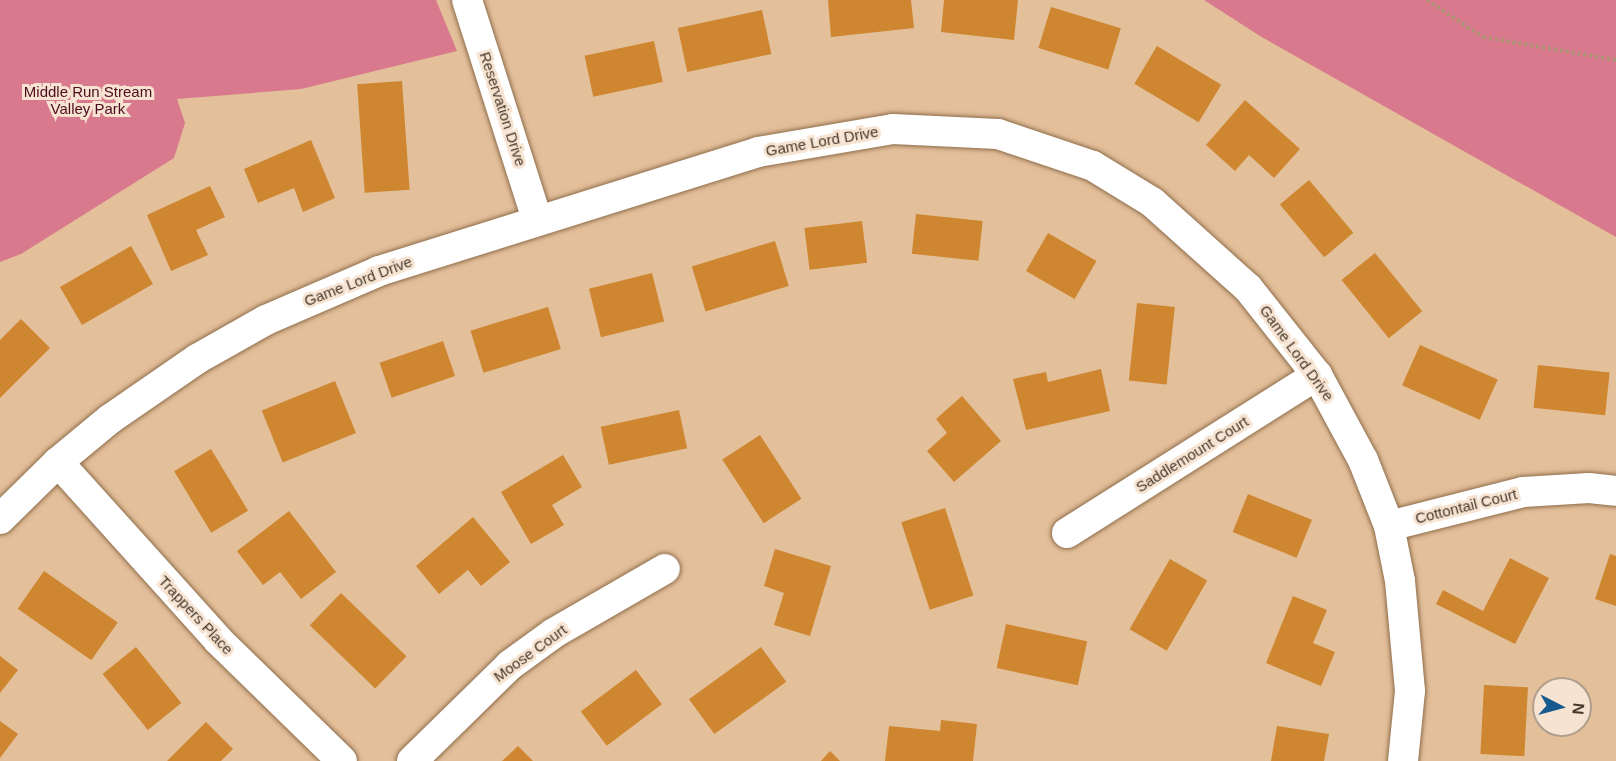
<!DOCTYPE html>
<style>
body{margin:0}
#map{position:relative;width:1616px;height:761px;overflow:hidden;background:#e3bf9a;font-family:Helvetica,sans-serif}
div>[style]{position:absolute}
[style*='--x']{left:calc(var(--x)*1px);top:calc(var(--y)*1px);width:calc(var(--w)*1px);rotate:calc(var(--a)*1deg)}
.green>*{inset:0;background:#d9798d}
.building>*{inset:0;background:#ce8730;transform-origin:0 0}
.path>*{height:4px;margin-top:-2px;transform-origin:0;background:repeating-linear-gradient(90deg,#ae9274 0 3px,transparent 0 6px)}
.roads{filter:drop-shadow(0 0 2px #8f6e4c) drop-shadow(0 0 2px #8f6e4c)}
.street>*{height:30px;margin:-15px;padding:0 15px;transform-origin:15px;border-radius:15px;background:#fff}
span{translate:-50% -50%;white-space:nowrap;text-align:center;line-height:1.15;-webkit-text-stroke:6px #f6e3d1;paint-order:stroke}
.park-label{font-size:15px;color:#4e0c21}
.street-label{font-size:15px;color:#47392a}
.north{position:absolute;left:1532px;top:677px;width:60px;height:60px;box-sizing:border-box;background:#f6e3d1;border:2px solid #b09f8e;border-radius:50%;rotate:96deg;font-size:16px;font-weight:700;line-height:24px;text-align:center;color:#47392a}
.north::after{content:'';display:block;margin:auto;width:21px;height:27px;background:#175a8f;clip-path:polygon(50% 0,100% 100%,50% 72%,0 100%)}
</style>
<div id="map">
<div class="green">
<div style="clip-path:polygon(0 0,436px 0,457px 51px,301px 89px,177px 99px,185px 123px,174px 158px,21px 254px,0 262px)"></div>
<div style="clip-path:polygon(1204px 0,1616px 0,1616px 237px,1260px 36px)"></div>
</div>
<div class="building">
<div style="clip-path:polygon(828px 0,911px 0,914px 28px,831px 37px)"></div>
<div style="clip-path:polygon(944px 0,1018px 0,1014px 40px,941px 32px)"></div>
<div style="left:1051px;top:7px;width:73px;height:43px;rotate:17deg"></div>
<div style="left:762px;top:10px;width:45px;height:86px;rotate:78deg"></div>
<div style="left:654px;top:41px;width:42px;height:71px;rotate:78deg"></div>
<div style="left:1157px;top:46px;width:75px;height:44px;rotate:31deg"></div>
<div style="left:402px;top:81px;width:109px;height:45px;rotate:86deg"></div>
<div style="clip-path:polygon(1245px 100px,1300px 149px,1274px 178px,1249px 155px,1235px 171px,1206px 145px)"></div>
<div style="clip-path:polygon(311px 140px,335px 198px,303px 212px,294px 188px,258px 203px,244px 169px)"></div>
<div style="left:1309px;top:180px;width:69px;height:38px;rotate:50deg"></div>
<div style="clip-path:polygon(210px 186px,225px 217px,196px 230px,208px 255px,171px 271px,147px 215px)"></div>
<div style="left:916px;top:214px;width:67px;height:40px;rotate:6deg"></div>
<div style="left:862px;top:221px;width:42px;height:58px;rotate:83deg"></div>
<div style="left:1048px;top:233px;width:56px;height:44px;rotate:30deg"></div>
<div style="left:775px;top:241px;width:47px;height:87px;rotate:73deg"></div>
<div style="left:131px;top:246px;width:44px;height:82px;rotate:60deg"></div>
<div style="left:1375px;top:253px;width:75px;height:43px;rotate:51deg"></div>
<div style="left:652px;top:273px;width:50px;height:65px;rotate:76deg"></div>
<div style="left:1137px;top:303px;width:38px;height:78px;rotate:6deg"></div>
<div style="left:548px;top:307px;width:44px;height:81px;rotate:73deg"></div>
<div style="clip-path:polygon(21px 319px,50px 348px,0 398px,0 340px)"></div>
<div style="left:443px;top:341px;width:37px;height:67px;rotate:71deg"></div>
<div style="left:1420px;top:345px;width:85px;height:44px;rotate:24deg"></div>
<div style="left:1538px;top:365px;width:72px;height:43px;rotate:6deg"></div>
<div style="clip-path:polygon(1101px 369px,1110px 411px,1026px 430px,1013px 379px,1046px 372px,1048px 382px)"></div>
<div style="left:335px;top:381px;width:56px;height:79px;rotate:68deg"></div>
<div style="clip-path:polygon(962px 396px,1001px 441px,954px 482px,927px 451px,947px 433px,936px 419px)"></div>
<div style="left:679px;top:410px;width:39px;height:80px;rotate:78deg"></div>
<div style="left:760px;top:435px;width:76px;height:45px;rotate:57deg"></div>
<div style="left:211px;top:449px;width:72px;height:43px;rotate:59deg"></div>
<div style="clip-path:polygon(563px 455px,582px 487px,552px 505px,564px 525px,531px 544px,501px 492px)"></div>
<div style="left:1248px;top:494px;width:69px;height:41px;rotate:22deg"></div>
<div style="left:945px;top:508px;width:92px;height:46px;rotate:72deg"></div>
<div style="clip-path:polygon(289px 511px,336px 572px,301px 599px,280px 572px,263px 585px,237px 551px)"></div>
<div style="clip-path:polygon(473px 517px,510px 562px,481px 586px,468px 570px,439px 594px,416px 566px)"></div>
<div style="clip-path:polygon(775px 549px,831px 566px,810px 636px,774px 625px,784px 593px,764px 586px)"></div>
<div style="clip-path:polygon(1610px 554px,1616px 556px,1616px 606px,1595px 599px)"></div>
<div style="clip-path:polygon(1510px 558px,1549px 578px,1515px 644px,1436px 604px,1443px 590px,1483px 611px)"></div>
<div style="left:1170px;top:559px;width:43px;height:81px;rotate:30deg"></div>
<div style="left:44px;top:571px;width:90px;height:46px;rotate:35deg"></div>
<div style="left:341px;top:593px;width:91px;height:45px;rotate:44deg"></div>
<div style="clip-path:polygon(1293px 596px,1327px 610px,1313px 643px,1335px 652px,1321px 686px,1266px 663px)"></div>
<div style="left:1006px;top:624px;width:83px;height:45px;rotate:12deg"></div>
<div style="left:136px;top:647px;width:72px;height:43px;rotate:51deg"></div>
<div style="left:761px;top:647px;width:43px;height:89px;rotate:54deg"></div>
<div style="clip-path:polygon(0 656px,18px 670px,0 693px)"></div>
<div style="left:636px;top:670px;width:43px;height:69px;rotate:53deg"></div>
<div style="left:1484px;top:685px;width:44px;height:69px;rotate:3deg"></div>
<div style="clip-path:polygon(941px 720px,977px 724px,973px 761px,885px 761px,889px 726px,940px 731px)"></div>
<div style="clip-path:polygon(0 721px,18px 734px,0 758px)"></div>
<div style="clip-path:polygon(206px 722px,233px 749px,221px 761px,167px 761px)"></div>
<div style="clip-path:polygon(1277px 726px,1329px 734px,1324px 761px,1271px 761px)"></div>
<div style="clip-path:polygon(518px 746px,533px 761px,502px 761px)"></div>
<div style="clip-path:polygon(830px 751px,840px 761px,821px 761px)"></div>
</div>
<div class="path">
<div style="--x:1427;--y:0;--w:67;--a:33.5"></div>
<div style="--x:1483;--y:37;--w:135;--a:9.8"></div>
</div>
<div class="roads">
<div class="street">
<div style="--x:467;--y:0;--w:230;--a:72.3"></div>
<div style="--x:58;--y:462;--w:239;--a:48"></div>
<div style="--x:218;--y:640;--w:173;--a:44.3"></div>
<div style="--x:0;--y:519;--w:81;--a:-44.5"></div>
<div style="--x:58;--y:462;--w:67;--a:-39.6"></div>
<div style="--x:110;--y:419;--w:106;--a:-34.6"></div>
<div style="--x:197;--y:359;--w:79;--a:-29.5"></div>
<div style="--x:266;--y:320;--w:123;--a:-23.4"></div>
<div style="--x:379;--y:271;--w:397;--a:-17.4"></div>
<div style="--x:758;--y:152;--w:137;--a:-9.7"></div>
<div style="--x:893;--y:129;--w:105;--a:2.7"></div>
<div style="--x:998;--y:134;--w:100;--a:18.6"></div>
<div style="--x:1093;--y:166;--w:69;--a:31.4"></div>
<div style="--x:1152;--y:202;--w:129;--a:41.9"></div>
<div style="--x:1248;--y:288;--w:111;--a:51.6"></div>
<div style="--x:1317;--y:375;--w:97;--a:61.6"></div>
<div style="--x:1363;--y:460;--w:71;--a:68.5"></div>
<div style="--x:1389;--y:526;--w:56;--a:78.7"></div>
<div style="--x:1400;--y:581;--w:110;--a:84.8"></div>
<div style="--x:1410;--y:691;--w:70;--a:95.7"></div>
<div style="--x:1389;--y:526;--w:138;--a:-14.2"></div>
<div style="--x:1523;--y:492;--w:66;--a:-3.5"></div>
<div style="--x:1589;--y:488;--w:27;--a:6"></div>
<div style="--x:1067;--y:533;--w:296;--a:-32.3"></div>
<div style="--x:412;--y:761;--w:137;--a:-44.4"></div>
<div style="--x:510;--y:665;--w:54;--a:-36"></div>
<div style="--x:554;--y:633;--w:128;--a:-30"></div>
</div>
</div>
<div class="park-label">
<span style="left:88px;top:100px">Middle Run Stream<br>Valley Park</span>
</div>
<div class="street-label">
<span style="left:503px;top:109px;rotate:72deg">Reservation Drive</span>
<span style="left:822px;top:141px;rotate:-10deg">Game Lord Drive</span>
<span style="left:358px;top:281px;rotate:-21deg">Game Lord Drive</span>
<span style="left:1297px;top:353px;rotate:54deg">Game Lord Drive</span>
<span style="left:1192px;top:454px;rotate:-32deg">Saddlemount Court</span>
<span style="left:1466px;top:506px;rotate:-14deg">Cottontail Court</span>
<span style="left:196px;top:615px;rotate:47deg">Trappers Place</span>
<span style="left:530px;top:653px;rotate:-36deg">Moose Court</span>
</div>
<div class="north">N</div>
</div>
